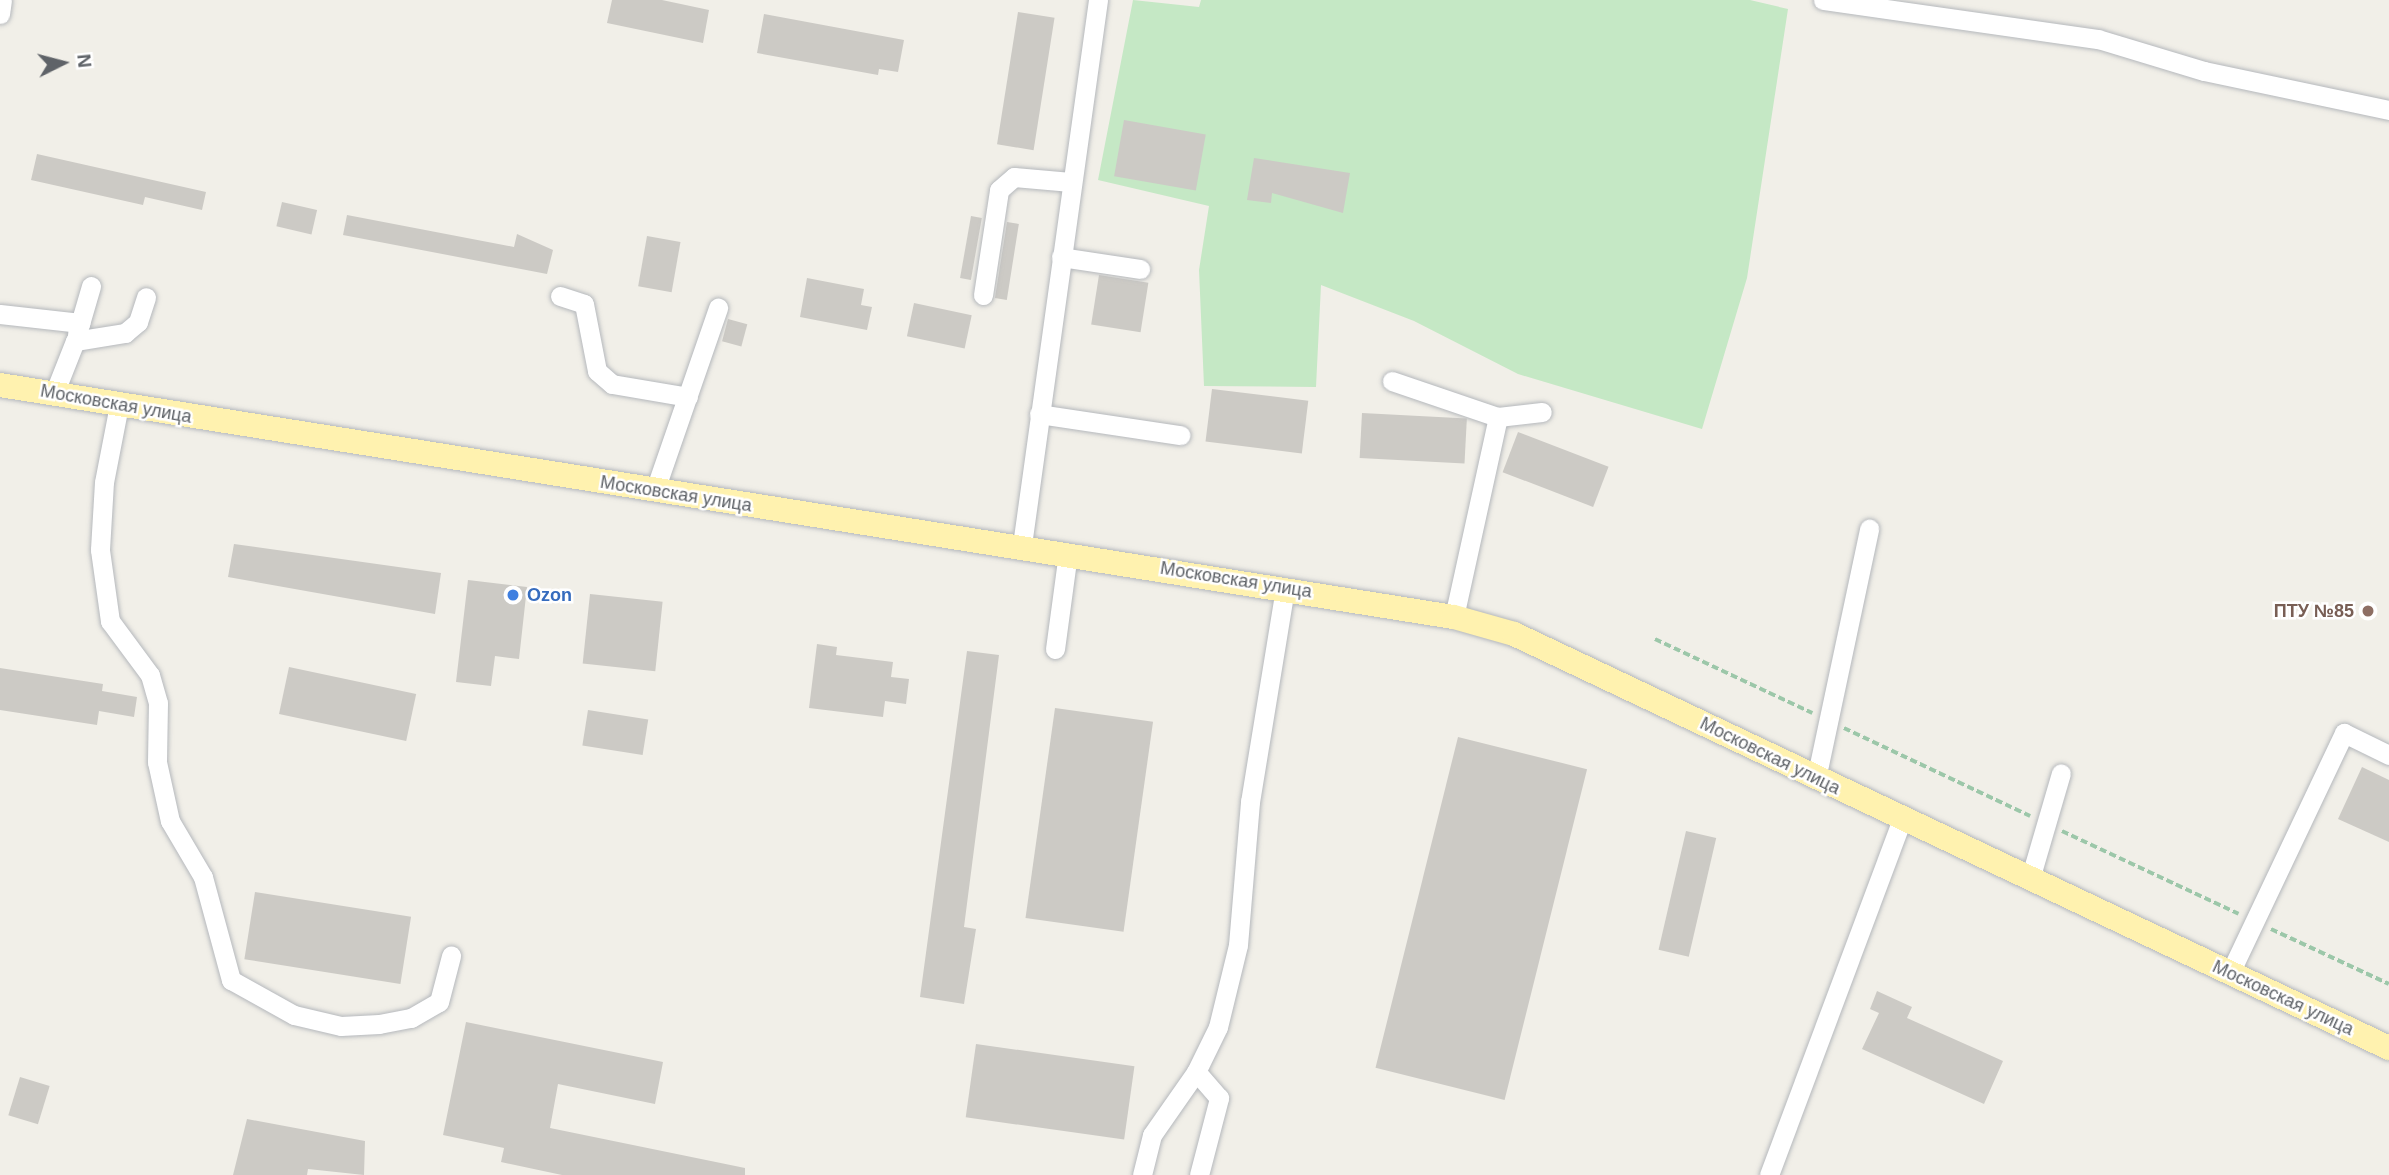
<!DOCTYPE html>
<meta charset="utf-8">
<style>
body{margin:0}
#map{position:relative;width:2389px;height:1175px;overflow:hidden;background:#f1efe8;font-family:Helvetica,sans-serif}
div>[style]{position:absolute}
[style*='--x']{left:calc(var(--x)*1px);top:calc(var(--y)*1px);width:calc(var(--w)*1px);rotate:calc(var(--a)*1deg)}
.green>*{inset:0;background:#c5e8c5}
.building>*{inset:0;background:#cccac5;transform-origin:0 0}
.path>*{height:3.5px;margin-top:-1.75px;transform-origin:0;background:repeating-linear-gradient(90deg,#9cc7a9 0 7px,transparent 0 10.5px)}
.roads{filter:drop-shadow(0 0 2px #b5b8bc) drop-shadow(0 0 2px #b5b8bc)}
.minor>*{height:19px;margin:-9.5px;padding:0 9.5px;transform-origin:9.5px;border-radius:9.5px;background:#fff}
.major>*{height:24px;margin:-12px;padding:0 12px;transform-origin:12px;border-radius:12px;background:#fff2af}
.dots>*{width:19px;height:19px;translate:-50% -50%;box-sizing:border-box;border:4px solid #fff;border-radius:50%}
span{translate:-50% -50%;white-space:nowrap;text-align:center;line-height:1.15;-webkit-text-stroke:5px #fff;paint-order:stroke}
.street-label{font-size:18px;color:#5f6368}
.shop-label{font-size:18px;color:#366cbe;font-weight:700}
.left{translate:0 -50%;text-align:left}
.education-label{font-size:18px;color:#785e54;font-weight:700}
.right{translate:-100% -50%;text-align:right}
.north{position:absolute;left:28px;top:28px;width:70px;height:70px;-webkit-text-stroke:5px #fff;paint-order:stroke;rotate:84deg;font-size:19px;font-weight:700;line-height:28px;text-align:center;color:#5f6368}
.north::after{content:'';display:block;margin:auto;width:24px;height:32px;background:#5f6368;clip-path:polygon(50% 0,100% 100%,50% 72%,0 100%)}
</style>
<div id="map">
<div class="green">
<div style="clip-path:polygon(1133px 0,1199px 7px,1201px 0,1750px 0,1788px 9px,1747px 278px,1702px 429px,1518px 374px,1414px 321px,1321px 285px,1316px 387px,1204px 386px,1199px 270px,1209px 206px,1098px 180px)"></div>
</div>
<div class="building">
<div style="clip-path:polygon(612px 0,662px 0,709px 10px,703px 43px,607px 23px)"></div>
<div style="left:1018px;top:12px;width:37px;height:134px;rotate:9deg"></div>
<div style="clip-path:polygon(764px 14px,904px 40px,898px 72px,879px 69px,878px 75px,757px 53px)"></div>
<div style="left:1124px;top:120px;width:83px;height:57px;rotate:10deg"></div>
<div style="clip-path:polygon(37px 154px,206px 192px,202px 210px,145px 197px,143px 205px,31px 180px)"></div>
<div style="clip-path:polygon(1254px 158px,1350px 173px,1343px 213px,1272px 193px,1271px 203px,1247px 200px)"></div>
<div style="left:282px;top:202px;width:36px;height:25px;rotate:13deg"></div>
<div style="clip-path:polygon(347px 215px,514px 247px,517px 234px,553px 250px,547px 274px,343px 235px)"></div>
<div style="left:971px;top:216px;width:11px;height:63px;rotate:10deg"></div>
<div style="left:1007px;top:222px;width:12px;height:77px;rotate:9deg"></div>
<div style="left:647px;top:236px;width:34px;height:51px;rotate:10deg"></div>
<div style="left:1099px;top:275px;width:50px;height:50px;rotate:9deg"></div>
<div style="clip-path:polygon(807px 278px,864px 289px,861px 305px,872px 307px,867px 330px,800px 317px)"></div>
<div style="left:914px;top:303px;width:59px;height:34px;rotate:12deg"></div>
<div style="left:728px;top:319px;width:20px;height:23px;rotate:15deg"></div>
<div style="left:1212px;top:389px;width:97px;height:53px;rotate:7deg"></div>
<div style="left:1362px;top:413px;width:105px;height:45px;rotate:3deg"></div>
<div style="left:1518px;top:432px;width:97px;height:43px;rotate:21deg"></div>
<div style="clip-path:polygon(234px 544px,441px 573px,435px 614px,228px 577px)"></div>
<div style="clip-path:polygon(468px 580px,527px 587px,519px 659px,495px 656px,491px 686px,456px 682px)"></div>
<div style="left:590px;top:594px;width:73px;height:70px;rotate:6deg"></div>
<div style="clip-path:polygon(817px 644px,837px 647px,836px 655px,893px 662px,891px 677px,909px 679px,906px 704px,885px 701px,883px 717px,809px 708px)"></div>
<div style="clip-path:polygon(967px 651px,999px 655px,964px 927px,976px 929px,964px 1004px,920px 997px)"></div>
<div style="left:289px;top:667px;width:130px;height:48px;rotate:12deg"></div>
<div style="clip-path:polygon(0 668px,103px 684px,102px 691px,137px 697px,134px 717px,99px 711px,97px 725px,0 710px)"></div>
<div style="left:1055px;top:708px;width:99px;height:212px;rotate:8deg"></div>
<div style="left:588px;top:710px;width:61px;height:36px;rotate:9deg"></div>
<div style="left:1458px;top:737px;width:133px;height:341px;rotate:14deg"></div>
<div style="clip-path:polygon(2362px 767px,2389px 780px,2389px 842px,2338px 819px)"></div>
<div style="left:1686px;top:831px;width:31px;height:122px;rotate:13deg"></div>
<div style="left:255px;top:892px;width:158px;height:68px;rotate:9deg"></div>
<div style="clip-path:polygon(1877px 991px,1912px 1007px,1907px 1018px,2003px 1061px,1984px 1104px,1862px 1049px,1879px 1013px,1870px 1009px)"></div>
<div style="clip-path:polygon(466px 1022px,663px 1062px,655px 1104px,558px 1084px,550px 1128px,745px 1168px,745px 1175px,562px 1175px,501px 1162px,504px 1148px,443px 1135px)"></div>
<div style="left:976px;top:1044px;width:160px;height:74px;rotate:8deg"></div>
<div style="left:20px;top:1077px;width:31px;height:40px;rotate:17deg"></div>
<div style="clip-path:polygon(247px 1119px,365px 1141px,364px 1175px,308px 1169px,307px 1175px,233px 1175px)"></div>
</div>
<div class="path">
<div style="--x:1655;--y:639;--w:174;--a:25.2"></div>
<div style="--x:1844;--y:728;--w:206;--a:25.3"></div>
<div style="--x:2062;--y:831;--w:195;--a:25.1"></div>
<div style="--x:2271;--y:929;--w:130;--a:25"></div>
</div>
<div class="roads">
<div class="minor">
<div style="--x:1823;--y:0;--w:278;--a:8.1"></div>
<div style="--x:2098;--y:39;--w:111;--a:16.8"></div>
<div style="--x:2204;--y:71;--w:189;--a:11.9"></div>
<div style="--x:0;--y:14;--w:14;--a:-82"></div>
<div style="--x:1061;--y:257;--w:80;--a:8.6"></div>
<div style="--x:983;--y:295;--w:106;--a:-81.3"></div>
<div style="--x:999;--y:190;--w:20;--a:-41"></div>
<div style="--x:1014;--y:177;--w:57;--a:5"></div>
<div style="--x:560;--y:296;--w:25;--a:18"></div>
<div style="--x:584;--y:304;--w:68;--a:79"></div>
<div style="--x:597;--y:371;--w:20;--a:41"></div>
<div style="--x:612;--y:384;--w:77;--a:9.7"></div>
<div style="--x:0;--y:314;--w:81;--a:6.4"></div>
<div style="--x:77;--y:334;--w:50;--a:-73.7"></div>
<div style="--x:1392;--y:381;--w:112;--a:18.8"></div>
<div style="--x:54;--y:394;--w:57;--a:-68.4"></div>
<div style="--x:75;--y:341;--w:51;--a:-9.1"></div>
<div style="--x:125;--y:333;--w:17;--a:-40"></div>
<div style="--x:138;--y:322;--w:26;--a:-72"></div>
<div style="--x:119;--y:405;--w:78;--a:101"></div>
<div style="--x:104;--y:482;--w:68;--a:93.4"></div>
<div style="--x:100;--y:550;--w:72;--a:82"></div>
<div style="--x:110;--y:621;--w:67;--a:53.5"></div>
<div style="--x:150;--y:675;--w:29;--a:74"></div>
<div style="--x:158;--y:703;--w:59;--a:91"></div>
<div style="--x:157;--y:762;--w:60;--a:77.6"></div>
<div style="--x:170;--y:821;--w:65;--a:59.5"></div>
<div style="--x:203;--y:877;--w:107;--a:74.8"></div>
<div style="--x:231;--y:980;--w:72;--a:29.1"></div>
<div style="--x:294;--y:1015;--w:48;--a:13.2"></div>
<div style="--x:341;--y:1026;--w:38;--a:-3"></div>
<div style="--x:379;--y:1024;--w:33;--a:-11"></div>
<div style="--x:411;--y:1018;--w:32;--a:-30"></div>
<div style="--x:439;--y:1002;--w:48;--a:-75.4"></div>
<div style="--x:1039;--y:414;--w:143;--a:8.5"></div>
<div style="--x:655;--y:490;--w:193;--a:-70.9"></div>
<div style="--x:1022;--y:545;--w:550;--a:-82.06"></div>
<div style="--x:1454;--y:617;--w:205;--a:-77.6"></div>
<div style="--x:1498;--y:417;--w:44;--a:-6.5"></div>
<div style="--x:1055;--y:649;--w:97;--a:-82.3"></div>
<div style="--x:1816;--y:779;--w:256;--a:-78"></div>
<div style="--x:2030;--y:879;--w:110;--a:-73.7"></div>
<div style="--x:2230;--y:973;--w:266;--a:-64.6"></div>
<div style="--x:2344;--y:733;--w:50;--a:26.1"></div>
<div style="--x:1142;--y:1175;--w:41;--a:-76"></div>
<div style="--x:1152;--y:1135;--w:77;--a:-55.1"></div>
<div style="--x:1199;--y:1175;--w:80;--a:-75.4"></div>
<div style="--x:1219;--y:1098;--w:35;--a:-131"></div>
<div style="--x:1196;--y:1072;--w:50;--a:-63.9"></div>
<div style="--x:1218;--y:1027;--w:84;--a:-76.3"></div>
<div style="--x:1238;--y:945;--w:144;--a:-85.2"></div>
<div style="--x:1250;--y:802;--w:217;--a:-80.7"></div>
<div style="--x:1769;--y:1175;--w:380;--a:-69.5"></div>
</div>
<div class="major">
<div style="--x:0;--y:385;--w:1472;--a:9.07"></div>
<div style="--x:1454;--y:617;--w:62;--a:15.8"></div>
<div style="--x:1514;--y:634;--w:968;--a:25.32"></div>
</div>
</div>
<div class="dots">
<div style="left:513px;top:595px;background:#3f7fe0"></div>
<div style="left:2368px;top:611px;background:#8d6e63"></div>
</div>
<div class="street-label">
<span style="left:116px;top:404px;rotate:10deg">Московская улица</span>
<span style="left:676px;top:494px;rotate:9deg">Московская улица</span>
<span style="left:1236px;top:580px;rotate:9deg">Московская улица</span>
<span style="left:1770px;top:756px;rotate:26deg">Московская улица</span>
<span style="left:2283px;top:998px;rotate:25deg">Московская улица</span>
</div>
<div class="shop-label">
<span class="left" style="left:527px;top:595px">Ozon</span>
</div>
<div class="education-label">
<span class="right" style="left:2354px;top:611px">ПТУ №85</span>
</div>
<div class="north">N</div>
</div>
